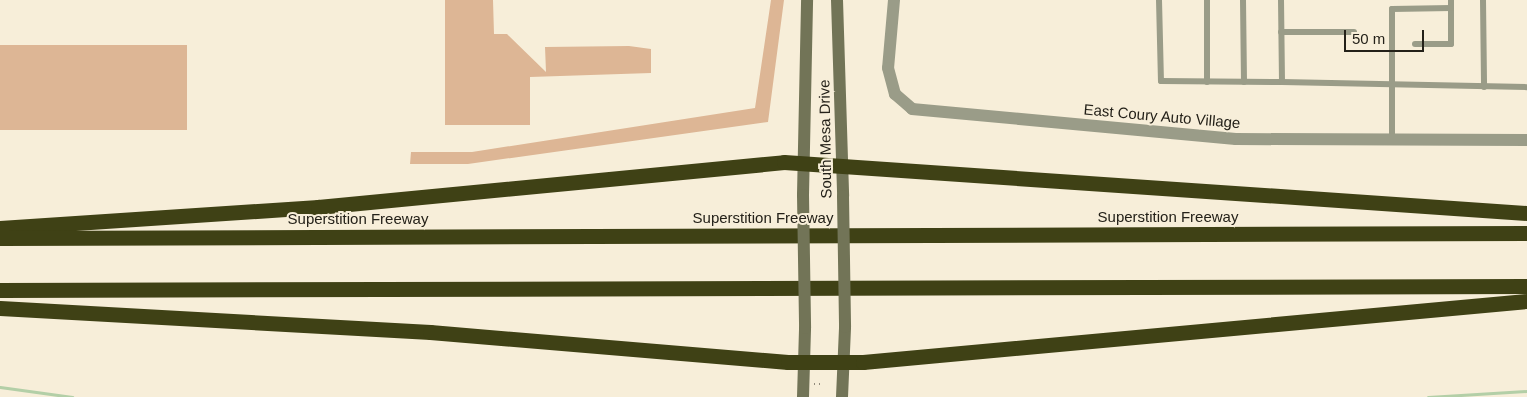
<!DOCTYPE html>
<style>
body{margin:0}
#map{position:relative;width:1527px;height:397px;overflow:hidden;background:#f7eed9;font-family:Arial,sans-serif}
div>[style]{position:absolute}
[style*='--x']{left:calc(var(--x)*1px);top:calc(var(--y)*1px);width:calc(var(--w)*1px);rotate:calc(var(--a)*1deg)}
.stream>*{height:3px;margin:-1.5px;padding:0 1.5px;transform-origin:1.5px;border-radius:1.5px;background:#b3cfa7}
.building>*{inset:0;background:#ddb695;transform-origin:0 0}
.path>*{height:2px;margin-top:-1px;transform-origin:0;background:repeating-linear-gradient(90deg,#928c7d 0 1px,transparent 0 5px)}
.lane>*{height:6px;margin:-3px;padding:0 3px;transform-origin:3px;border-radius:3px;background:#9a9c88}
.street>*{height:12px;margin:-6px;padding:0 6px;transform-origin:6px;border-radius:6px;background:#9a9c88}
.secondary>*{height:12px;margin:-6px;padding:0 6px;transform-origin:6px;border-radius:6px;background:#727457}
.highway>*{height:15px;margin:-7.5px;padding:0 7.5px;transform-origin:7.5px;border-radius:7.5px;background:#3f4115}
.secondary-bridge>*{height:12px;margin:-6px;padding:0 6px;transform-origin:6px;border-radius:6px;background:#727457}
span{translate:-50% -50%;white-space:nowrap;text-align:center;line-height:1.15;-webkit-text-stroke:4px #f7eed9;paint-order:stroke}
.street-label{font-size:15px;color:#242119}
.scale{position:absolute;left:1344px;top:30px;width:80px;height:22px;box-sizing:border-box;border:2px solid #242119;border-top:0;padding-left:6px;font-size:15px;line-height:18px;white-space:nowrap;color:#242119;-webkit-text-stroke:4px #f7eed9;paint-order:stroke}
</style>
<div id="map">
<div class="stream">
<div style="--x:0;--y:387;--w:73;--a:7.9"></div>
<div style="--x:1428;--y:397;--w:99;--a:-3.5"></div>
</div>
<div class="building">
<div style="clip-path:polygon(445px 0,493px 0,494px 34px,507px 34px,546px 72px,545px 47px,629px 46px,651px 49px,651px 73px,530px 77px,530px 125px,445px 125px)"></div>
<div style="clip-path:polygon(771px 0,784px 0,768px 122px,468px 164px,410px 164px,411px 152px,472px 152px,755px 108px)"></div>
<div style="left:187px;top:45px;width:85px;height:187px;rotate:90deg"></div>
</div>
<div class="path">
<div style="--x:814;--y:384;--w:8;--a:0"></div>
</div>
<div class="lane">
<div style="--x:1159;--y:0;--w:81;--a:88.6"></div>
<div style="--x:1161;--y:81;--w:121;--a:0.5"></div>
<div style="--x:1243;--y:0;--w:82;--a:89.3"></div>
<div style="--x:1281;--y:0;--w:82;--a:89.3"></div>
<div style="--x:1282;--y:82;--w:245;--a:1.2"></div>
<div style="--x:1483;--y:0;--w:87;--a:89.3"></div>
<div style="--x:1281;--y:32;--w:73;--a:0"></div>
<div style="--x:1415;--y:44;--w:36;--a:0"></div>
<div style="--x:1451;--y:44;--w:36;--a:-90"></div>
<div style="--x:1207;--y:82;--w:82;--a:-90"></div>
<div style="--x:1392;--y:140;--w:131;--a:-90"></div>
<div style="--x:1392;--y:9;--w:59;--a:-1"></div>
<div style="--x:1451;--y:8;--w:8;--a:-90"></div>
</div>
<div class="street">
<div style="--x:894;--y:0;--w:68;--a:95"></div>
<div style="--x:888;--y:68;--w:27;--a:75"></div>
<div style="--x:895;--y:94;--w:23;--a:41"></div>
<div style="--x:912;--y:109;--w:325;--a:5.3"></div>
<div style="--x:1236;--y:139;--w:291;--a:0.2"></div>
</div>
<div class="secondary">
<div style="--x:837;--y:0;--w:196;--a:88.2"></div>
<div style="--x:803;--y:195;--w:195;--a:-88.8"></div>
<div style="--x:803;--y:397;--w:69;--a:-88.3"></div>
<div style="--x:842;--y:397;--w:70;--a:-87.5"></div>
</div>
<div class="highway">
<div style="--x:0;--y:228;--w:319;--a:-3.8"></div>
<div style="--x:318;--y:207;--w:468;--a:-5.5"></div>
<div style="--x:784;--y:162;--w:745;--a:3.93"></div>
<div style="--x:0;--y:238;--w:1527;--a:-0.19"></div>
<div style="--x:0;--y:290;--w:1527;--a:-0.15"></div>
<div style="--x:0;--y:308;--w:431;--a:3.2"></div>
<div style="--x:430;--y:332;--w:359;--a:4.8"></div>
<div style="--x:788;--y:362;--w:75;--a:0"></div>
<div style="--x:863;--y:362;--w:667;--a:-5.25"></div>
</div>
<div class="secondary-bridge">
<div style="--x:803;--y:195;--w:133;--a:89.1"></div>
<div style="--x:843;--y:196;--w:131;--a:89.1"></div>
</div>
<div class="street-label">
<span style="left:1162px;top:116px;rotate:5deg">East Coury Auto Village</span>
<span style="left:825px;top:139px;rotate:-91deg">South Mesa Drive</span>
<span style="left:1168px;top:217px">Superstition Freeway</span>
<span style="left:763px;top:218px">Superstition Freeway</span>
<span style="left:358px;top:219px">Superstition Freeway</span>
</div>
<div class="scale">50 m</div>
</div>
